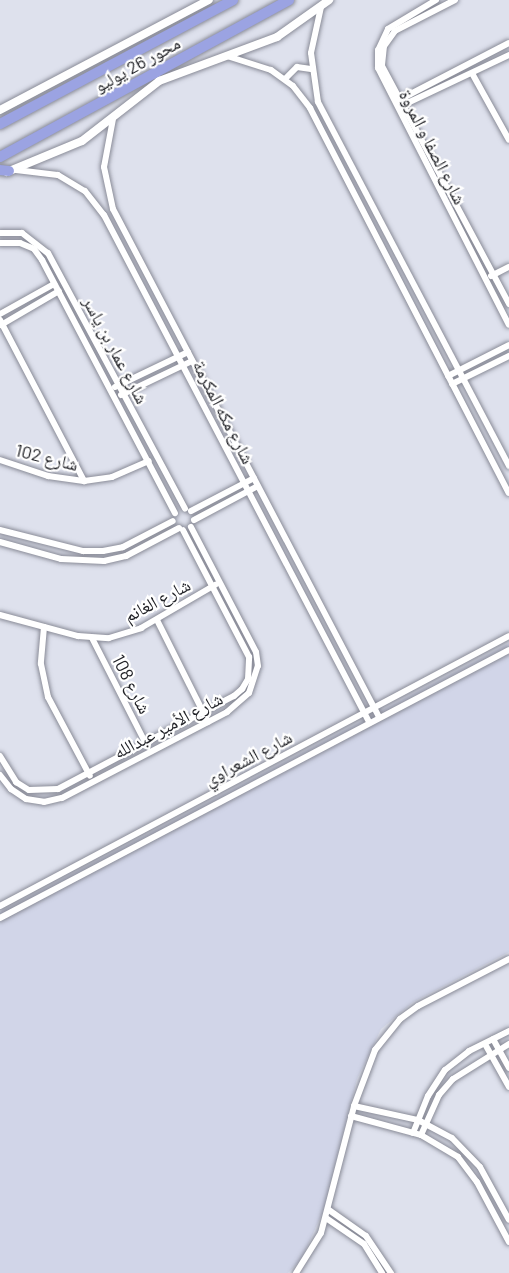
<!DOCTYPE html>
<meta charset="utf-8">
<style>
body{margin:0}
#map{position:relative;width:509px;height:1273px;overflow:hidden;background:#dee1ed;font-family:Barlow,"Noto Naskh Arabic",sans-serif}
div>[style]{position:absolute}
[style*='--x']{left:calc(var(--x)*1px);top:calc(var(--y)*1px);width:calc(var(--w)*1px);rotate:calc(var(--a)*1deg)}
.built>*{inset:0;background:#d1d5e8}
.roads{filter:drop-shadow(0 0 2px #898b97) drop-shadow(0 0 2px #898b97)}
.minor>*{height:6px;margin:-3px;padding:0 3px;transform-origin:3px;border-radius:3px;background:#fff}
.tertiary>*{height:8px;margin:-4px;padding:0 4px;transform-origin:4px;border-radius:4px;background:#fff}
.trunk>*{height:10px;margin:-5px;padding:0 5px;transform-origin:5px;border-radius:5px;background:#9ba3e2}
span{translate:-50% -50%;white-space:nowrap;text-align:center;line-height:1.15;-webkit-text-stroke:4.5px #fff;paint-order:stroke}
.street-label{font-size:18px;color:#212227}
</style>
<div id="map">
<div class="built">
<div style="clip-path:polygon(509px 643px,509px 952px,413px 1002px,381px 1029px,357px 1079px,324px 1209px,302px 1258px,288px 1273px,0 1273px,0 912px)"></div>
</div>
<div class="roads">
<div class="minor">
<div style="--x:436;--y:0;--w:56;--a:148.9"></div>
<div style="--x:388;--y:29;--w:23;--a:115"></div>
<div style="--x:378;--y:50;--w:18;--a:90"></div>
<div style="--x:378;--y:68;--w:288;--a:63"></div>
<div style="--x:455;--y:0;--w:68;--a:152.7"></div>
<div style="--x:395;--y:31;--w:19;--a:126"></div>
<div style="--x:384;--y:46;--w:20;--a:96"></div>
<div style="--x:382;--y:66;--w:270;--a:61.9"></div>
<div style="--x:321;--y:7;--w:47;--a:102.3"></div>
<div style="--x:311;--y:53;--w:49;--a:81.9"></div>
<div style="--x:318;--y:102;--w:411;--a:62.3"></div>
<div style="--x:227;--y:56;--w:46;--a:17.7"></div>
<div style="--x:271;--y:70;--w:27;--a:36"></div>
<div style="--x:293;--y:86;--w:28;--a:52"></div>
<div style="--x:310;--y:108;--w:433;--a:62.7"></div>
<div style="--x:473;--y:75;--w:74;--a:61"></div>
<div style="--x:285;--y:79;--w:17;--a:-45"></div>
<div style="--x:297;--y:67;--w:14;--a:8"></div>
<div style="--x:397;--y:101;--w:126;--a:-27.4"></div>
<div style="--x:399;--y:107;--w:122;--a:-25.3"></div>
<div style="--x:113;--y:119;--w:49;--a:100.6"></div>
<div style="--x:104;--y:167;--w:43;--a:77.9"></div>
<div style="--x:113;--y:209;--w:573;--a:62.36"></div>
<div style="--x:16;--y:170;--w:42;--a:6.8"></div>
<div style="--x:58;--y:175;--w:31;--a:31"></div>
<div style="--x:85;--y:191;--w:31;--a:52"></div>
<div style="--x:104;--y:215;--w:572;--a:62.4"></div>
<div style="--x:0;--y:233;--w:22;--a:0"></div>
<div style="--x:22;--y:233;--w:33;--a:38"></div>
<div style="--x:48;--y:253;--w:290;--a:61.8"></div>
<div style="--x:0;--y:243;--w:20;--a:0"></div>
<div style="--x:20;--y:243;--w:15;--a:23"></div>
<div style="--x:34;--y:249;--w:14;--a:54"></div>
<div style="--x:42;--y:260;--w:286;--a:62.3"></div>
<div style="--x:491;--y:276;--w:20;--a:-27"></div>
<div style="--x:0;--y:314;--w:62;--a:-29.1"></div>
<div style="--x:0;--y:320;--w:182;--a:62.4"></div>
<div style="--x:1;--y:325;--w:67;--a:-30.4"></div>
<div style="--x:448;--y:376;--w:68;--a:-26.9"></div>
<div style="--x:452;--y:384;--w:64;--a:-26.2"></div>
<div style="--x:115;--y:387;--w:81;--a:-25.6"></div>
<div style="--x:121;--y:395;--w:79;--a:-25.6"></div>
<div style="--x:0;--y:460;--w:51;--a:18.4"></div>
<div style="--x:48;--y:476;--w:36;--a:8"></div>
<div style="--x:84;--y:481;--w:28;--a:-8"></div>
<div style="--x:112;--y:477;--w:40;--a:-23.4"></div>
<div style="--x:191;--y:511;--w:71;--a:-27.6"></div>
<div style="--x:194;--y:520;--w:72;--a:-28"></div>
<div style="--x:0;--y:530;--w:86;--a:14.2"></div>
<div style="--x:83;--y:551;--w:20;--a:0"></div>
<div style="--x:103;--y:551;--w:20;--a:-11"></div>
<div style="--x:123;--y:547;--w:56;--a:-27.5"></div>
<div style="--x:0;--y:542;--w:63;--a:15.6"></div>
<div style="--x:61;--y:559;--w:43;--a:2.7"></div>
<div style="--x:104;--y:561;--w:23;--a:-13"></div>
<div style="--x:126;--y:556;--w:60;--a:-27.8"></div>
<div style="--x:0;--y:615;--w:81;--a:15.1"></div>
<div style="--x:78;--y:636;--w:31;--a:4"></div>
<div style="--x:109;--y:638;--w:34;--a:-17"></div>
<div style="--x:141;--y:628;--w:86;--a:-30.2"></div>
<div style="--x:157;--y:620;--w:114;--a:63.4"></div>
<div style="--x:44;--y:627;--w:37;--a:95"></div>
<div style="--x:41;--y:664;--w:34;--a:78"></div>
<div style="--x:48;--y:697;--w:89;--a:62"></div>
<div style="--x:92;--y:638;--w:117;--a:63"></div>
<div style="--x:0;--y:756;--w:31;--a:58"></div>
<div style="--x:16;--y:782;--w:15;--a:32"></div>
<div style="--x:29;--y:790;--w:29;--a:-2"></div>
<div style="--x:58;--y:789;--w:199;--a:-27.9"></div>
<div style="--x:234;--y:696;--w:11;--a:-41"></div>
<div style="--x:242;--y:689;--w:12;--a:-59"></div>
<div style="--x:248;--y:679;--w:22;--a:-87"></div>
<div style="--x:249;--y:657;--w:143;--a:-117.5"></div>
<div style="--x:0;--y:775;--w:18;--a:52"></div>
<div style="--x:11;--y:789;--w:18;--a:34"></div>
<div style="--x:26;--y:799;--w:18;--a:9"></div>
<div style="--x:44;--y:802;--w:18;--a:-13"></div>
<div style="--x:62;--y:798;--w:186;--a:-27.5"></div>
<div style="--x:227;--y:712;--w:29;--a:-41"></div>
<div style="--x:249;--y:693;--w:28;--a:-72"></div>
<div style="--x:258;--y:666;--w:14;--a:-98"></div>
<div style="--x:256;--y:652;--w:141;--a:-117.5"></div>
<div style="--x:0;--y:906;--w:576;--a:-27.94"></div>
<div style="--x:0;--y:918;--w:575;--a:-27.77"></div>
<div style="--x:493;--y:1039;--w:33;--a:61"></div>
<div style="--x:485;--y:1044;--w:49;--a:60.8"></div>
<div style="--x:354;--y:1106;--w:66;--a:12.3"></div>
<div style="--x:418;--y:1120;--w:38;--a:28"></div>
<div style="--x:452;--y:1138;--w:40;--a:46"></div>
<div style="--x:480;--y:1167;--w:60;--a:61.3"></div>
<div style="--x:351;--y:1116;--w:73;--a:15.2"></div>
<div style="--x:421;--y:1135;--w:43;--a:30.7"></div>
<div style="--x:458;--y:1157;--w:31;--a:53"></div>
<div style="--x:477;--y:1182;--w:68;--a:61.9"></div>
<div style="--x:413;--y:1133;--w:40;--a:-68"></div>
<div style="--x:428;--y:1096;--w:31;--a:-57"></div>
<div style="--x:445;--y:1070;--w:31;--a:-38"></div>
<div style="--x:469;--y:1051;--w:45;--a:-26.6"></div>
<div style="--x:421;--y:1135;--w:44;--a:-65.8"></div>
<div style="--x:439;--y:1095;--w:21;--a:-49"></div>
<div style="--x:453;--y:1079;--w:66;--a:-32"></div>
<div style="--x:329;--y:1210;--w:45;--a:35.1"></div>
<div style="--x:366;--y:1236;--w:45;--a:56"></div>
<div style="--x:326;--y:1218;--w:46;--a:34.4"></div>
<div style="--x:364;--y:1244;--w:34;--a:58"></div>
<div style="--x:296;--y:1273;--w:47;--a:-58"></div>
<div style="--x:321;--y:1233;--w:131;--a:-75.4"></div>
<div style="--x:354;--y:1106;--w:60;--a:-69.4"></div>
<div style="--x:375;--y:1050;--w:40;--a:-51"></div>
<div style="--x:400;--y:1019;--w:22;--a:-36"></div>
<div style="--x:418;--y:1006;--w:102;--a:-27.3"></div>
</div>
<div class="tertiary">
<div style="--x:0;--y:110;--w:236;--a:-27.8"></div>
<div style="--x:7;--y:172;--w:81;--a:-22.5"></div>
<div style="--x:82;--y:141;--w:98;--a:-37.9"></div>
<div style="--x:159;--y:81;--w:126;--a:-20.4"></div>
<div style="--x:277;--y:37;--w:64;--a:-35.4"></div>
</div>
<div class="trunk">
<div style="--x:0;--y:124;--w:264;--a:-28"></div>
<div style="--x:0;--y:157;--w:329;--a:-28.5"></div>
<div style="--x:0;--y:170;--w:9;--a:6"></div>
</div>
</div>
<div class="street-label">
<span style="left:137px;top:64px;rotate:-29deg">محور 26 يوليو</span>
<span style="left:433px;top:147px;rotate:63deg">شارع الصفا و المروة</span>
<span style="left:116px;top:350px;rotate:62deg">شارع عمار بن ياسر</span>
<span style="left:224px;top:412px;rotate:63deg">شارع مكه المكرمة</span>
<span style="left:47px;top:457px;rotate:14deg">شارع 102</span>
<span style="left:157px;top:600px;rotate:-28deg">شارع الغانم</span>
<span style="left:132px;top:684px;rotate:63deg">شارع 108</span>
<span style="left:168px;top:725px;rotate:-28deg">شارع الأمير عبدالله</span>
<span style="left:248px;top:758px;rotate:-28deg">شارع الشعراوي</span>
</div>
</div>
